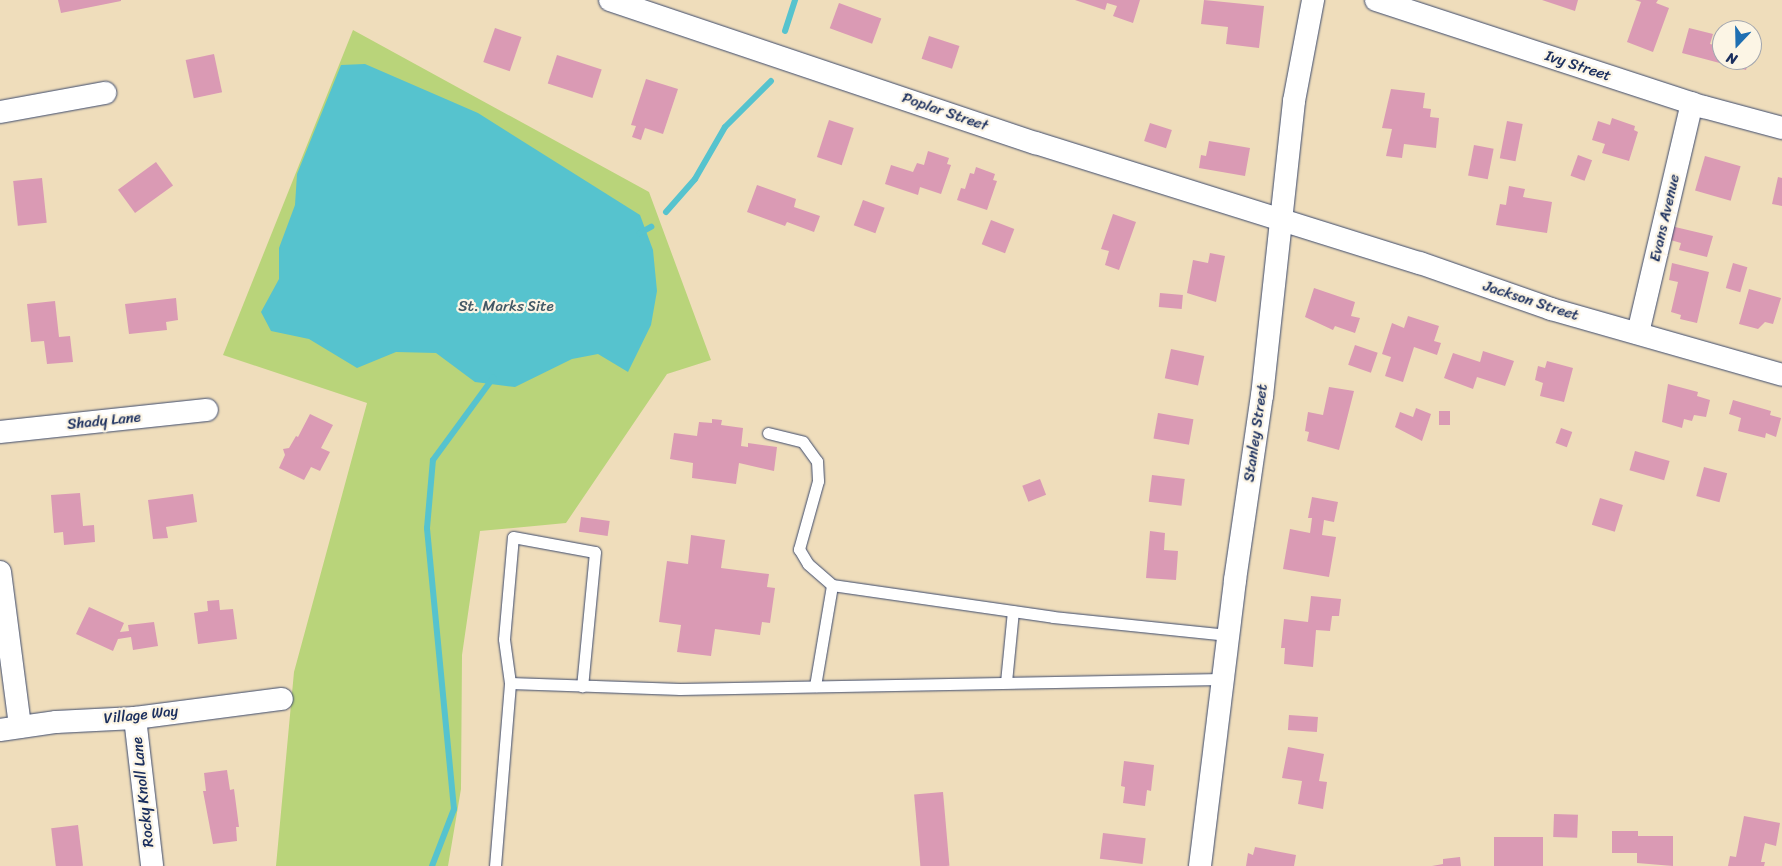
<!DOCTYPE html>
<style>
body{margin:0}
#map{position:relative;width:1782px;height:866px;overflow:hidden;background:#efddbb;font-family:Sriracha,sans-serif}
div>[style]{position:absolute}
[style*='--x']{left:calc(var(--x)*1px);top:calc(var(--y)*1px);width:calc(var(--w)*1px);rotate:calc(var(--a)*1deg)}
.green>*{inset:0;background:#b9d47a}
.water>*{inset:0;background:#56c3ce}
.stream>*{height:6px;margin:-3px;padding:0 3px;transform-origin:3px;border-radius:3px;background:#56c3ce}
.building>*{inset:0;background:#da9ab4;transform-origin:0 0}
.roads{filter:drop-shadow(0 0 1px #3b496c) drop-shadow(0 0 1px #3b496c)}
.service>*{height:11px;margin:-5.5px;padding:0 5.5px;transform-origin:5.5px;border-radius:5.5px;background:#fff}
.minor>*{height:22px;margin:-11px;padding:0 11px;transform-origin:11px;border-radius:11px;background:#fff}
span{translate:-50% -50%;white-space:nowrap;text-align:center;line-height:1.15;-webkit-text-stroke:4.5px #fcf5e5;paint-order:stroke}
.street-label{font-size:15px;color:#1b2f5e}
.park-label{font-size:15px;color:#425865}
.north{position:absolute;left:1712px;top:20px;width:50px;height:50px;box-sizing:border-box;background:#fcf5e5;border:1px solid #a2a6af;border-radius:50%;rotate:201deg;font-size:14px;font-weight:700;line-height:20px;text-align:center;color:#1b2f5e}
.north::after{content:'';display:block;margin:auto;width:18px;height:22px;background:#1f6fb2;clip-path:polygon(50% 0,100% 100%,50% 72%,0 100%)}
</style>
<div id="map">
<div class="green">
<div style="clip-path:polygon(353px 30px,649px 192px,711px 360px,667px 374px,566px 523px,480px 531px,462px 655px,461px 789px,448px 866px,276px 866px,294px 672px,367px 403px,223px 355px)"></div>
</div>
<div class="water">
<div style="clip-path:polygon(365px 64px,478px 113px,640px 215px,653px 250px,657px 291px,651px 325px,628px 372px,598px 354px,572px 359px,515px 387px,475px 382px,436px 353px,396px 352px,357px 368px,309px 339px,271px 331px,261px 312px,279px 279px,279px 248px,295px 205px,297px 174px,341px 65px)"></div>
</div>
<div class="stream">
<div style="--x:785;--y:31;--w:33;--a:-72"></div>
<div style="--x:666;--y:212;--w:44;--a:-48.7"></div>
<div style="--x:695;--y:179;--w:60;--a:-60"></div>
<div style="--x:725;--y:127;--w:65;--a:-45"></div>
<div style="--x:640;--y:233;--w:13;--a:-29"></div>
<div style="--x:432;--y:866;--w:61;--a:-68.9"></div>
<div style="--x:454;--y:809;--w:282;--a:-95.5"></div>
<div style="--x:427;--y:528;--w:68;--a:-85"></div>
<div style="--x:433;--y:460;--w:102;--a:-53.8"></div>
</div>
<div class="building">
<div style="clip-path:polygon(58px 0,121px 0,121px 1px,61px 13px)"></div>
<div style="clip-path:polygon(1075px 0,1140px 0,1133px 23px,1113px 16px,1117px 6px,1107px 3px,1105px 10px)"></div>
<div style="clip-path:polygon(1204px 0,1264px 6px,1259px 48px,1226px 44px,1228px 27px,1201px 24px)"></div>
<div style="clip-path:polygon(1542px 0,1578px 0,1575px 11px)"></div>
<div style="clip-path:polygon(1635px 0,1658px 0,1656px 3px,1669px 8px,1653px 52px,1627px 42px,1641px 2px)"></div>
<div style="left:839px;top:3px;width:45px;height:27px;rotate:20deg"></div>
<div style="clip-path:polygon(1724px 24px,1745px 29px,1745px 30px,1722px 30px)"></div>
<div style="left:495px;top:28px;width:28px;height:36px;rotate:19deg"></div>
<div style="clip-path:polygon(1689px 28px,1713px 34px,1710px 44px,1718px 46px,1722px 32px,1722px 60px,1749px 60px,1746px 70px,1682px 53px)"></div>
<div style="left:929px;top:36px;width:32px;height:24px;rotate:18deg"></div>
<div style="left:214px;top:54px;width:39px;height:29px;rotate:78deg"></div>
<div style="left:557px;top:55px;width:47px;height:30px;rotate:18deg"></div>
<div style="clip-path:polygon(646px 79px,678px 89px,663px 134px,645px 128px,641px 140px,632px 137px,636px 126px,631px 125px)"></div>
<div style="clip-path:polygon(1391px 89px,1425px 93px,1423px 108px,1431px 109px,1430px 117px,1439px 118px,1436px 148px,1404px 144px,1402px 158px,1386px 156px,1392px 129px,1382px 128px)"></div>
<div style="clip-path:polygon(1612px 118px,1635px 126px,1634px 130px,1638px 132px,1629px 161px,1602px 153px,1605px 144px,1592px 140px,1598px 121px,1610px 125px)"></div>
<div style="left:829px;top:120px;width:26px;height:39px;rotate:18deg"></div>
<div style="left:1507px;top:121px;width:16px;height:38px;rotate:11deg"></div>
<div style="left:1150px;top:123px;width:23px;height:19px;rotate:18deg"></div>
<div style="clip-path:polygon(1209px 141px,1250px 148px,1245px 176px,1199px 168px,1201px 155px,1206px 156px)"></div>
<div style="left:1474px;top:145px;width:20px;height:31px;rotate:11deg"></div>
<div style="clip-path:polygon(928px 151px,949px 158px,947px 164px,951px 165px,941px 194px,920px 187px,918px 195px,885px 184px,891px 165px,913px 172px,917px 163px,924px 165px)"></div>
<div style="left:1578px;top:155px;width:15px;height:22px;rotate:20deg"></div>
<div style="left:1705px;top:156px;width:37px;height:36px;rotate:16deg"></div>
<div style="left:156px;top:162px;width:29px;height:47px;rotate:54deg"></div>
<div style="clip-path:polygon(976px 167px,995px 174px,993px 180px,997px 181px,987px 210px,957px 200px,961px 188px,965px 189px,970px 173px,974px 174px)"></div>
<div style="clip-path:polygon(1778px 177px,1782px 178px,1782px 206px,1772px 204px)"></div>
<div style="left:42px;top:178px;width:45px;height:29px;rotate:84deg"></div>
<div style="clip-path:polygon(757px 185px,796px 199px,794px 207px,820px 216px,814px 232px,787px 222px,785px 226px,747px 212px)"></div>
<div style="clip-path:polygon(1509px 186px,1525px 189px,1523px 197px,1552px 202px,1547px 233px,1496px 225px,1500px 204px,1506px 205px)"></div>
<div style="left:863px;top:200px;width:23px;height:27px;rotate:20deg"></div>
<div style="clip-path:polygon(1113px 214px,1136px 222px,1119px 270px,1105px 265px,1109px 251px,1101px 249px)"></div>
<div style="left:991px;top:220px;width:25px;height:26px;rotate:21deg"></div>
<div style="clip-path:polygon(1671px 226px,1713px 236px,1707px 257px,1679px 250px,1681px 243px,1667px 239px)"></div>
<div style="clip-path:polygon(1210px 253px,1225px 256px,1216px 302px,1187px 293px,1193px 260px,1208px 263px)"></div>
<div style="clip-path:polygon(1672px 263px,1709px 272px,1697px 323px,1680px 319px,1681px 315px,1671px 312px,1678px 282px,1669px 280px)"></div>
<div style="left:1733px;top:263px;width:15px;height:26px;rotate:16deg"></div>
<div style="clip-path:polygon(1314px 288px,1355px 302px,1351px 316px,1360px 318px,1355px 333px,1335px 326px,1333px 330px,1305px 317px)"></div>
<div style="clip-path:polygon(1749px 289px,1781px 298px,1773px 324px,1765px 322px,1758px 329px,1739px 324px)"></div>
<div style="left:1160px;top:293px;width:23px;height:14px;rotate:5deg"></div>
<div style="clip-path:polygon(176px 298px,178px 320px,166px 322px,167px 330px,129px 334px,125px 304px)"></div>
<div style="clip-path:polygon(55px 301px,59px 337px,70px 336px,73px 362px,47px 364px,44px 341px,31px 342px,27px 304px)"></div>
<div style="clip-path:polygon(1408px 316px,1439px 326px,1434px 341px,1441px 343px,1437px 355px,1414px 347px,1403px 382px,1385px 376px,1391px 357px,1382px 354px,1392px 323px,1404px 328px)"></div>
<div style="left:1355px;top:345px;width:24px;height:21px;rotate:19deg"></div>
<div style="left:1171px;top:349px;width:34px;height:30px;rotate:12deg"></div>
<div style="clip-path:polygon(1483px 351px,1514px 361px,1505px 386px,1477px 377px,1473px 389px,1444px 378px,1453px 353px,1480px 362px)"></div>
<div style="clip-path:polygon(1547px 361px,1573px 368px,1564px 402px,1540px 396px,1543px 383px,1535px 380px,1538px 366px,1545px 368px)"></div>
<div style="clip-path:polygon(1668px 384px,1698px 392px,1697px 396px,1710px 400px,1706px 417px,1694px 415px,1692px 421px,1684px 419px,1682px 428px,1662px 422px)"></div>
<div style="clip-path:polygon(1329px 387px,1354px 391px,1339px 450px,1307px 441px,1309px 432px,1305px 431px,1308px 412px,1323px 415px)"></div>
<div style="clip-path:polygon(1733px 400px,1771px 411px,1770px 415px,1781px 418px,1776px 437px,1766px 433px,1765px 438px,1738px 431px,1741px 418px,1729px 414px)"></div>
<div style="clip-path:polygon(1416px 408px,1431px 414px,1422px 441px,1395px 427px,1400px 412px,1413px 417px)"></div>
<div style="left:1439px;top:411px;width:11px;height:14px"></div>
<div style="left:1158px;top:413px;width:36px;height:26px;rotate:10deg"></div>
<div style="clip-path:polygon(310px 414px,333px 425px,321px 448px,330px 452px,320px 471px,311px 467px,304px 480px,279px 468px,285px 455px,283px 449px,289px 448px,296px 436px,298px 437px)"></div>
<div style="clip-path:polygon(712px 419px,722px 420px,721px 425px,743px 428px,741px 446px,748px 447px,748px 443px,777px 447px,774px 471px,739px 463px,736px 484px,692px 478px,693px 463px,670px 459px,674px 433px,697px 436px,699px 422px,712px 423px)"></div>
<div style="left:1561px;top:428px;width:12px;height:16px;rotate:20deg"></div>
<div style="left:1635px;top:451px;width:36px;height:20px;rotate:16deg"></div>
<div style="left:1704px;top:467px;width:24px;height:30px;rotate:15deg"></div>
<div style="left:1152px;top:475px;width:33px;height:27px;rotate:7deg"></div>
<div style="left:1040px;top:479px;width:17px;height:19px;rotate:69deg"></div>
<div style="clip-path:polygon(80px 493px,83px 526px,94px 525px,95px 542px,64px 545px,63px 532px,54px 533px,51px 495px)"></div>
<div style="clip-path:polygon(193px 494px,197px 522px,166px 527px,168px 538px,153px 539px,148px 500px)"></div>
<div style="clip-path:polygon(1312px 497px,1338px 502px,1334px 522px,1324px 520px,1322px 535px,1336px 537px,1329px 577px,1283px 569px,1290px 529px,1310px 533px,1312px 518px,1308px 518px)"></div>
<div style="left:1600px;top:498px;width:24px;height:28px;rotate:17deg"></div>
<div style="left:581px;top:517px;width:29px;height:15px;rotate:8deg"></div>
<div style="clip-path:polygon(1150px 531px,1165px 533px,1164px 550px,1178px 551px,1176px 580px,1146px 578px)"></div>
<div style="clip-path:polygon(691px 535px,725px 540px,721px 568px,769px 574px,767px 587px,775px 588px,770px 623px,762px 622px,760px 635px,715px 629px,711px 656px,677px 652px,681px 625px,659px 622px,667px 561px,688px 564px)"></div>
<div style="clip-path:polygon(1311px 596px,1341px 599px,1339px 616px,1332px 616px,1330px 631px,1316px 630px,1313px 667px,1284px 664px,1285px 648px,1281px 648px,1284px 619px,1308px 622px)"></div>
<div style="clip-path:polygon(219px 600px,220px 610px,233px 609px,237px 639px,198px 644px,194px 613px,208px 611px,207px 601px)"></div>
<div style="clip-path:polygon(89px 607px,124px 623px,120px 632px,129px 631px,128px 625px,154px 622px,158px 646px,133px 650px,131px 637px,118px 639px,113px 651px,76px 634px)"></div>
<div style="left:1289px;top:715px;width:29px;height:15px;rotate:4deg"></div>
<div style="clip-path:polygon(1288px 747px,1324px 754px,1319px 781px,1327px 782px,1323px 809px,1298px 804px,1302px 781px,1282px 778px)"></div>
<div style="clip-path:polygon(1124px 761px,1154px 765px,1151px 791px,1147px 790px,1145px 806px,1123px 803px,1125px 787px,1121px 786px)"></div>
<div style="clip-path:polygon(227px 770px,230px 790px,234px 789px,239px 827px,236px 827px,237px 841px,213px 844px,203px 791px,206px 791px,204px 773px)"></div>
<div style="left:943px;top:792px;width:74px;height:29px;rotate:85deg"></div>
<div style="left:1554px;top:814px;width:24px;height:23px;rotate:2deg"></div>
<div style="clip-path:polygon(1744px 816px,1780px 823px,1776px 846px,1765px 843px,1761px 862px,1765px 862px,1764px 866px,1728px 866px,1730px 856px,1736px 857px)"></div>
<div style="left:78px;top:825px;width:41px;height:27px;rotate:83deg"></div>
<div style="clip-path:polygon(1612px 831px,1638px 831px,1638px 836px,1673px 836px,1673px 866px,1637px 863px,1637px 853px,1612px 853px)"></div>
<div style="left:1103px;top:833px;width:43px;height:26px;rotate:7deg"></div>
<div style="left:1494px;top:837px;width:49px;height:29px"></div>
<div style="clip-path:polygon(1255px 847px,1296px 855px,1294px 866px,1246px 866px,1248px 853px,1253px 855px)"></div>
<div style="clip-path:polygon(1460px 857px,1461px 866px,1432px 866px,1443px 864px,1443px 859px)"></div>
</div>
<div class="roads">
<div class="service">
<div style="--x:768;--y:433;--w:36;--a:14"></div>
<div style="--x:803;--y:442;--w:24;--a:54"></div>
<div style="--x:817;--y:461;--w:20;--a:87"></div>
<div style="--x:818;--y:481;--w:71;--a:105.6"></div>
<div style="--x:799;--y:549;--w:17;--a:59"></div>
<div style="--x:808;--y:564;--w:32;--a:41"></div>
<div style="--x:1006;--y:682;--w:71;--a:-84.4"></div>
<div style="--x:510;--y:683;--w:170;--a:2"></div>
<div style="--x:680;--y:689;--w:542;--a:-1.06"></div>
<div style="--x:815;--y:686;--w:102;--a:-80.4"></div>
<div style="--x:832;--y:585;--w:223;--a:8.2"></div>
<div style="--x:1053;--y:617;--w:176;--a:5.9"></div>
<div style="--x:495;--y:866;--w:184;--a:-85.3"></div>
<div style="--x:510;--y:683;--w:44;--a:-97.8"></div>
<div style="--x:504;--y:639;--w:102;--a:-85"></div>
<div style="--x:513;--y:537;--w:83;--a:10.4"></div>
<div style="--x:595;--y:552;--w:135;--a:95.5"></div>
</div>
<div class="minor">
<div style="--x:610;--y:0;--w:449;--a:18.6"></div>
<div style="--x:1036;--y:143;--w:402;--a:17.4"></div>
<div style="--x:1420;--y:263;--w:139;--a:19.3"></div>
<div style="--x:1551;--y:309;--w:240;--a:15.9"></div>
<div style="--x:1376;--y:0;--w:345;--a:18.1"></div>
<div style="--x:1704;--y:107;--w:81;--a:15.1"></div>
<div style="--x:0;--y:112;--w:107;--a:-10.3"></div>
<div style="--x:1638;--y:333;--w:236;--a:-76.8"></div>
<div style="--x:0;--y:432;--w:208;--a:-6.1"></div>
<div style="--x:0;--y:572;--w:156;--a:82.6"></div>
<div style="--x:135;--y:718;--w:149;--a:83.4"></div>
<div style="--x:0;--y:730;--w:57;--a:-8.1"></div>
<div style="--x:56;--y:722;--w:79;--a:-2.9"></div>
<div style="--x:135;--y:718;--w:148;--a:-7.4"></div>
<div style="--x:1200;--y:866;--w:288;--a:-83"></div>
<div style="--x:1235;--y:580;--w:186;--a:-81.7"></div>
<div style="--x:1262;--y:396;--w:297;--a:-83.8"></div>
<div style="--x:1294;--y:101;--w:103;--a:-79.3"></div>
</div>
</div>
<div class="street-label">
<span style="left:1578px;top:66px;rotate:18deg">Ivy Street</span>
<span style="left:945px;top:112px;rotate:19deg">Poplar Street</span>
<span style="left:1665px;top:218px;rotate:-77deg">Evans Avenue</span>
<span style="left:1531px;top:301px;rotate:18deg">Jackson Street</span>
<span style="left:104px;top:421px;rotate:-6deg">Shady Lane</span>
<span style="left:1256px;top:433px;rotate:-82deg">Stanley Street</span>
<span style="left:141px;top:715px;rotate:-6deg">Village Way</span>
<span style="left:143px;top:792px;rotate:-96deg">Rocky Knoll Lane</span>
</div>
<div class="park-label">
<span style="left:506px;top:307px">St. Marks Site</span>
</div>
<div class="north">N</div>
</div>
